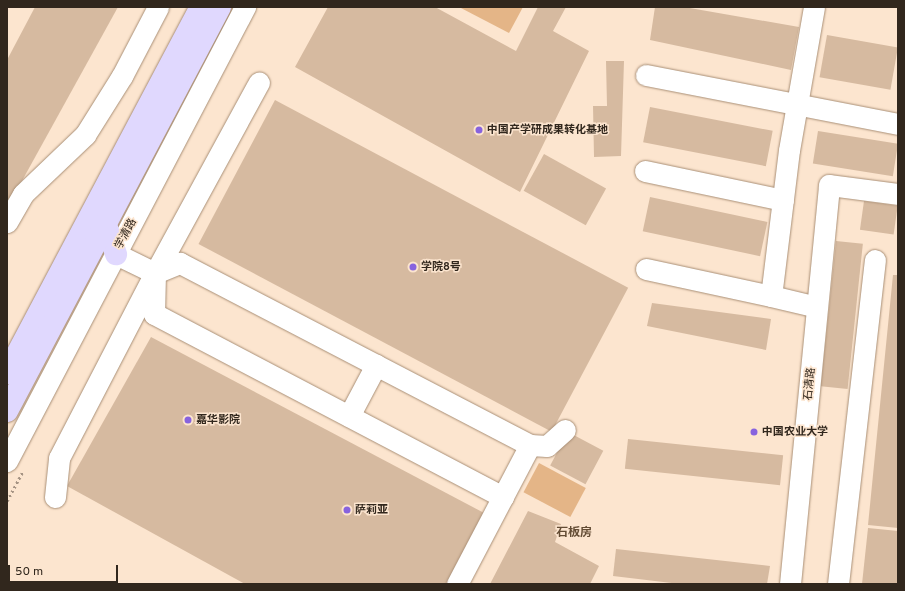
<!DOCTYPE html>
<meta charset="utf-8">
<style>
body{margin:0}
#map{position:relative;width:905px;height:591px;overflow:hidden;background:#fce5cf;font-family:Overpass,"Noto Sans SC",sans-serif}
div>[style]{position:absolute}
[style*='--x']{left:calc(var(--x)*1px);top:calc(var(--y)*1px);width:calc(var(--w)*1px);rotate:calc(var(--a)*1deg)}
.green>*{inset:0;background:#e4b587;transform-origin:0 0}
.building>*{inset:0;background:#d6baa0;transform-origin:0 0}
.path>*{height:2.5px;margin-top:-1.25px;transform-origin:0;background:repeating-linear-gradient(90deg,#a59383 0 2px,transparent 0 5px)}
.roads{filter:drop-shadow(0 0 1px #a98f76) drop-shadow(0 0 1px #a98f76)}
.minor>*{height:21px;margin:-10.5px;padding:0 10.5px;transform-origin:10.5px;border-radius:10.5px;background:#fff}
.major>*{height:22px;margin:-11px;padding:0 11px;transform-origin:11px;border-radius:11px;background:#e0d8fe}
.dots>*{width:11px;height:11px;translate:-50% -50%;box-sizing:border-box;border:2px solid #fce5cf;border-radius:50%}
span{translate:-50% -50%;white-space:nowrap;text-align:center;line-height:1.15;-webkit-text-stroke:3px #fce5cf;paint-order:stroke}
.poi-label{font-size:11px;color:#31271d;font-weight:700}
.left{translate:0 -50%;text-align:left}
.street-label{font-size:11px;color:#31271d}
.neighbourhood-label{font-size:12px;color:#634c34;font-weight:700}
.frame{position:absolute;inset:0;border:8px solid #31271d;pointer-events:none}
.scale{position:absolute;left:8px;top:565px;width:110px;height:18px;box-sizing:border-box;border:2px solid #31271d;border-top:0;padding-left:5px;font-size:12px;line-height:14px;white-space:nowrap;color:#31271d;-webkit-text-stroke:3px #fce5cf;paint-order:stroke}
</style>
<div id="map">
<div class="green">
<div style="clip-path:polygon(459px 7px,523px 7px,509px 33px)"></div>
<div style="left:539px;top:463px;width:53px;height:33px;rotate:28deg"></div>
</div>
<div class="building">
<div style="clip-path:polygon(35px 7px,118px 7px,7px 208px,7px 60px)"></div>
<div style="clip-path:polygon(328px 7px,435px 7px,516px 51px,538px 7px,566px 7px,553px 31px,589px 51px,520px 192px,295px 67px)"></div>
<div style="clip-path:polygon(655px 7px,684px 7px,799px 27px,791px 70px,650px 40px)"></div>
<div style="left:827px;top:35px;width:72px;height:43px;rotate:10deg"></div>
<div style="clip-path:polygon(606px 61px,624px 61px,621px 156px,594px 157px,593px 106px,607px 106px)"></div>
<div style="left:275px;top:100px;width:400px;height:163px;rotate:28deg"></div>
<div style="left:650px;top:107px;width:125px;height:36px;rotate:11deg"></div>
<div style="left:818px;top:131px;width:81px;height:33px;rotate:9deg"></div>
<div style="left:544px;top:154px;width:71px;height:42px;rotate:29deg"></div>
<div style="left:650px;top:197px;width:120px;height:35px;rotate:12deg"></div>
<div style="left:864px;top:201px;width:34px;height:29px;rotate:8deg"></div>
<div style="left:836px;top:241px;width:27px;height:146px;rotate:6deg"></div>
<div style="clip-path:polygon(893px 275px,898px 275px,898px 528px,868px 525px)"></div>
<div style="clip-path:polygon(652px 303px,771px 319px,766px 350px,647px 326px)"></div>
<div style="clip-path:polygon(151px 337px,486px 514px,449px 584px,245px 584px,67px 486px)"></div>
<div style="left:568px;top:432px;width:40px;height:38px;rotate:28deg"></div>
<div style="left:628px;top:439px;width:156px;height:30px;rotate:6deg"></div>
<div style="clip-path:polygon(528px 511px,561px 524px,555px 542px,599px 566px,590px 584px,490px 584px)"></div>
<div style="clip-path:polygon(868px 528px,898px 531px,898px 584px,862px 584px)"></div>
<div style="clip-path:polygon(616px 549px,770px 566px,767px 584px,680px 584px,613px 576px)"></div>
</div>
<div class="path">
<div style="--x:7;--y:501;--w:34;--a:-62"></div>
</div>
<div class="roads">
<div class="minor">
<div style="--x:814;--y:7;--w:145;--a:99.9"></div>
<div style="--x:789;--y:150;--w:147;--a:97"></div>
<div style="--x:771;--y:296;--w:47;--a:13.4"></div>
<div style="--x:646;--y:75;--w:257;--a:11"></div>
<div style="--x:645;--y:171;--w:141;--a:11.9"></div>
<div style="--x:7;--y:222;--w:32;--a:-60"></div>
<div style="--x:23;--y:194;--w:86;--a:-43.6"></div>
<div style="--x:85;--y:135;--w:70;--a:-57.9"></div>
<div style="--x:122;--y:76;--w:78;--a:-62.4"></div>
<div style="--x:116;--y:254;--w:43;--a:26"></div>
<div style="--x:646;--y:269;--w:128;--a:12.2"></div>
<div style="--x:349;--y:416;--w:58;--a:-62.1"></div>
<div style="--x:7;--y:461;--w:513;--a:-62.34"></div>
<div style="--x:55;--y:497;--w:39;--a:-84"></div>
<div style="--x:59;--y:458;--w:208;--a:-62.6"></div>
<div style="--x:155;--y:273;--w:217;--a:-61.4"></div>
<div style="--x:503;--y:497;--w:394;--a:-152.3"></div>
<div style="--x:154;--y:314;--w:41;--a:-88.6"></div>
<div style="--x:155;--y:273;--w:27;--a:-22"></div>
<div style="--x:180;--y:263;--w:394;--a:27.5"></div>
<div style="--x:530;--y:445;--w:17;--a:3"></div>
<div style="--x:547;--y:446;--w:24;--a:-42"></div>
<div style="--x:457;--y:584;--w:157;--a:-62.3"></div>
<div style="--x:790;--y:584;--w:401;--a:-84.4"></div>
<div style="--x:829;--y:185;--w:70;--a:7.4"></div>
<div style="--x:838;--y:584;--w:326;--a:-83.5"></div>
</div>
<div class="major">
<div style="--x:106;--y:225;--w:31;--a:71"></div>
<div style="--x:7;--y:373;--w:414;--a:-62.1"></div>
<div style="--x:7;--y:411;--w:457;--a:-62.2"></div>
</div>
</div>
<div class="dots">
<div style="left:479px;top:130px;background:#8763de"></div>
<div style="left:413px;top:267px;background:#8763de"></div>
<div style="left:188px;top:420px;background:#8763de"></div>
<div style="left:754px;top:432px;background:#8763de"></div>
<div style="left:347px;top:510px;background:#8763de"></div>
</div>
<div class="poi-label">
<span class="left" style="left:487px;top:130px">中国产学研成果转化基地</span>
<span class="left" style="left:421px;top:267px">学院8号</span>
<span class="left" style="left:196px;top:420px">嘉华影院</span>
<span class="left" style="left:762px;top:432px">中国农业大学</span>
<span class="left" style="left:355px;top:510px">萨莉亚</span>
</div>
<div class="street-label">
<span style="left:126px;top:234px;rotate:-62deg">学清路</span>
<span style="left:810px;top:384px;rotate:-84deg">石清路</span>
</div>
<div class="neighbourhood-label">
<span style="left:574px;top:534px">石板房</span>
</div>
<div class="frame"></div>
<div class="scale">50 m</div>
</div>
